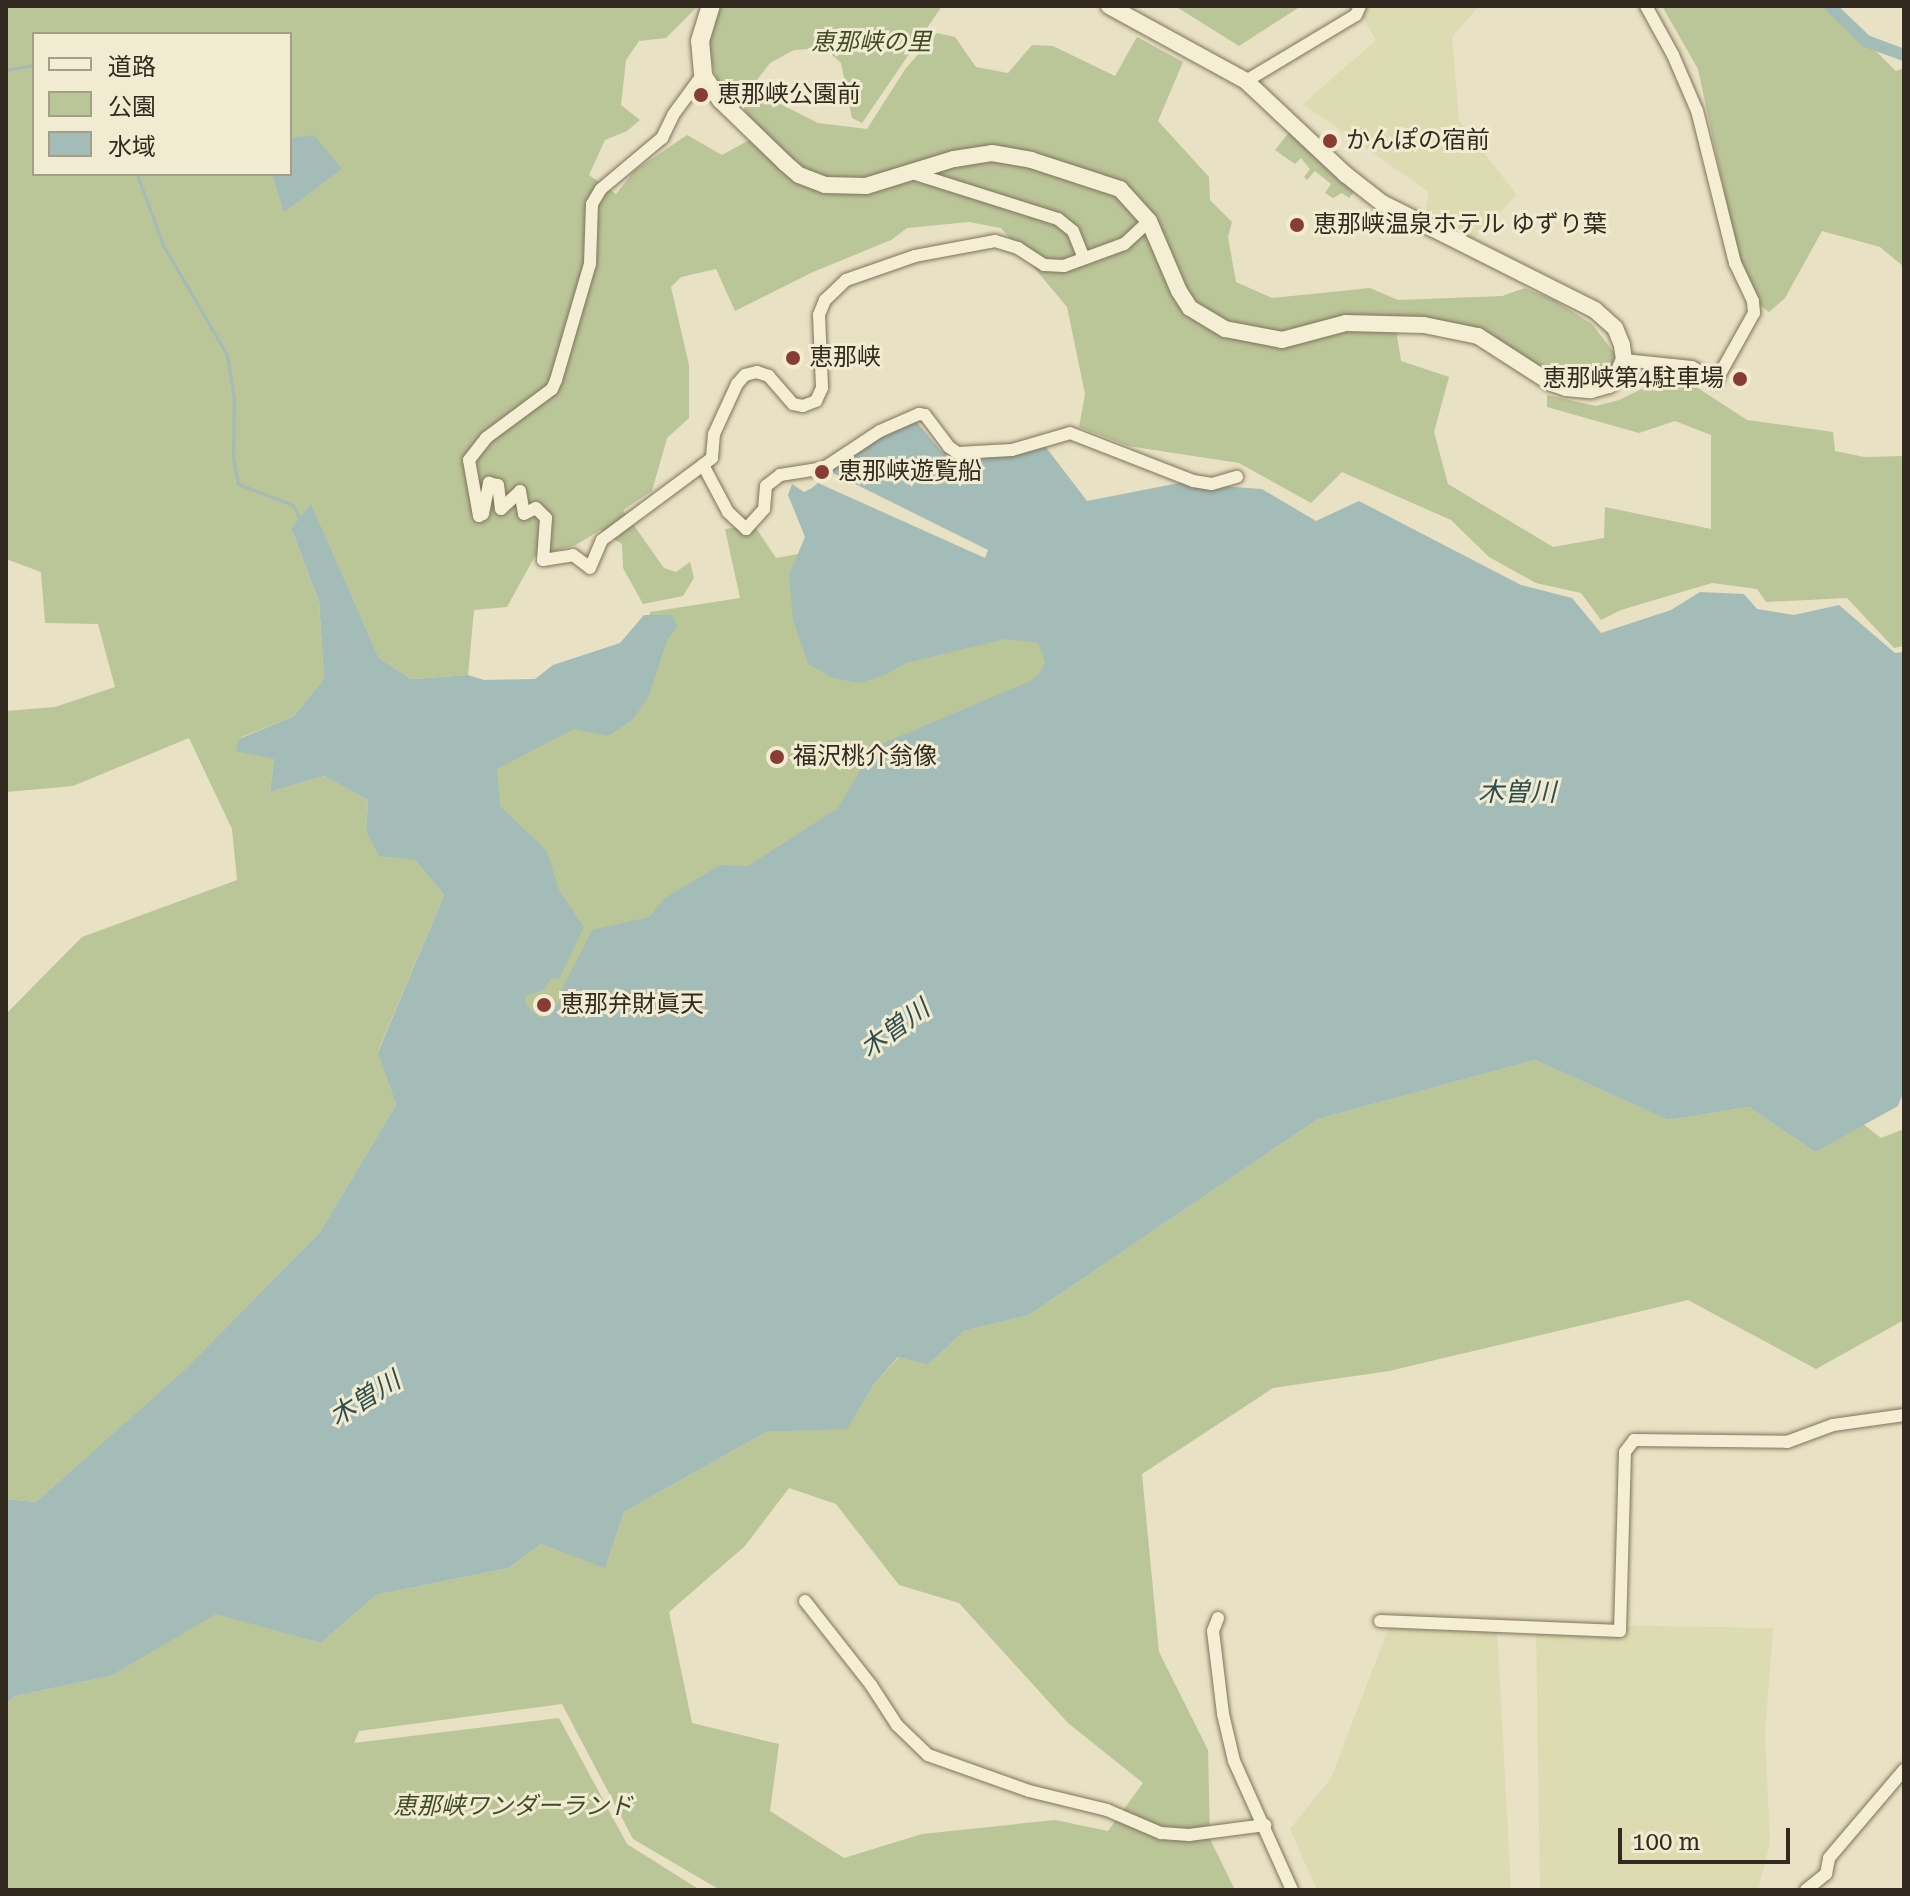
<!DOCTYPE html>
<meta charset="utf-8">
<style>
body{margin:0}
#map{position:relative;width:1910px;height:1896px;overflow:hidden;background:#e8e1c3;font-family:"Roboto Serif","Noto Sans JP",serif}
div>[style]{position:absolute}
[style*='--x']{left:calc(var(--x)*1px);top:calc(var(--y)*1px);width:calc(var(--w)*1px);rotate:calc(var(--a)*1deg)}
.farmland>*{inset:0;background:#dddbb1}
.green>*{inset:0;background:#bac598}
.water>*{inset:0;background:#a4bcb7}
.pier>*{inset:0;background:#e8e1c3}
.stream>*{height:3px;margin:-1.5px;padding:0 1.5px;transform-origin:1.5px;border-radius:1.5px;background:#a4bcb7}
.canal>*{height:12px;margin:-6px;padding:0 6px;transform-origin:6px;border-radius:6px;background:#a4bcb7}
.roads{filter:drop-shadow(0 0 2px #80735c) drop-shadow(0 0 2px #80735c)}
.minor>*{height:12px;margin:-6px;padding:0 6px;transform-origin:6px;border-radius:6px;background:#f4eed5}
.tertiary>*{height:16px;margin:-8px;padding:0 8px;transform-origin:8px;border-radius:8px;background:#f4eed5}
.secondary>*{height:18px;margin:-9px;padding:0 9px;transform-origin:9px;border-radius:9px;background:#f4eed5}
.dots>*{width:22px;height:22px;translate:-50% -50%;box-sizing:border-box;border:4px solid #f1ebd1;border-radius:50%}
span{translate:-50% -50%;white-space:nowrap;text-align:center;line-height:1.15;-webkit-text-stroke:6px #f1ebd1;paint-order:stroke}
.park-label{font-size:24px;color:#3e4c27;font-style:italic}
.poi-label{font-size:24px;color:#322a1e}
.left{translate:0 -50%;text-align:left}
.right{translate:-100% -50%;text-align:right}
.water-label{font-size:26px;color:#2f4e50;font-style:italic}
.frame{position:absolute;inset:0;border:8px solid #322a1e;pointer-events:none}
.legend{position:absolute;left:32px;top:32px;width:260px;height:144px;box-sizing:border-box;background:#f1ebd1;border:2px solid #a59e89;margin:0;padding:10px 14px;list-style:none;font-size:24px;color:#322a1e}
.legend li{display:flex;align-items:center;gap:16px;height:40px}
.legend b{width:40px;border:2px solid #a59e89}
.scale{position:absolute;left:1618px;top:1828px;width:172px;height:36px;box-sizing:border-box;border:4px solid #322a1e;border-top:0;padding-left:10px;font-size:24px;line-height:28px;white-space:nowrap;color:#322a1e;-webkit-text-stroke:6px #f1ebd1;paint-order:stroke}
</style>
<div id="map">
<div class="farmland">
<div style="clip-path:polygon(1364px 6px,1479px 6px,1452px 37px,1459px 121px,1517px 195px,1466px 247px,1424px 218px,1429px 192px,1303px 104px,1376px 40px,1361px 14px)"></div>
<div style="clip-path:polygon(1536px 1624px,1773px 1628px,1765px 1734px,1770px 1843px,1758px 1890px,1540px 1890px)"></div>
<div style="clip-path:polygon(1389px 1627px,1497px 1627px,1511px 1890px,1317px 1890px,1290px 1829px,1331px 1778px)"></div>
</div>
<div class="green">
<div style="clip-path:polygon(evenodd,6px 6px,698px 6px,666px 38px,639px 41px,626px 60px,621px 105px,640px 120px,627px 131px,605px 140px,589px 175px,616px 194px,634px 171px,687px 135px,722px 155px,760px 134px,742px 106px,761px 94px,818px 123px,867px 129px,906px 68px,937px 33px,955px 37px,976px 67px,1008px 73px,1032px 45px,1053px 46px,1115px 76px,1137px 37px,1183px 62px,1158px 121px,1209px 177px,1210px 200px,1232px 222px,1228px 237px,1236px 282px,1272px 298px,1370px 288px,1398px 300px,1502px 296px,1525px 288px,1554px 300px,1592px 324px,1615px 354px,1612px 373px,1589px 384px,1555px 378px,1449px 323px,1394px 317px,1401px 361px,1449px 377px,1434px 432px,1448px 484px,1553px 547px,1604px 538px,1605px 507px,1711px 529px,1711px 435px,1675px 421px,1639px 433px,1547px 407px,1547px 395px,1596px 406px,1619px 400px,1675px 373px,1747px 420px,1833px 432px,1835px 451px,1864px 457px,1904px 456px,1904px 646px,1894px 648px,1847px 598px,1766px 602px,1757px 589px,1712px 583px,1621px 610px,1601px 620px,1581px 593px,1536px 583px,1489px 557px,1451px 520px,1342px 472px,1311px 503px,1239px 463px,1128px 446px,1079px 427px,1085px 394px,1067px 307px,1001px 228px,969px 222px,907px 228px,891px 240px,813px 272px,735px 311px,716px 269px,681px 277px,671px 287px,689px 365px,689px 418px,667px 438px,652px 491px,623px 510px,664px 568px,676px 572px,690px 562px,694px 578px,683px 596px,643px 604px,623px 568px,622px 544px,600px 530px,576px 545px,535px 556px,507px 607px,474px 610px,468px 675px,411px 679px,379px 658px,311px 505px,291px 528px,319px 601px,324px 679px,294px 716px,240px 738px,274px 759px,270px 792px,324px 776px,368px 800px,366px 831px,415px 860px,444px 895px,378px 1051px,396px 1105px,320px 1232px,186px 1370px,36px 1502px,6px 1499px,6px 1014px,82px 937px,237px 880px,232px 829px,189px 738px,73px 786px,6px 792px,6px 711px,55px 707px,115px 687px,98px 624px,45px 623px,41px 572px,6px 559px,6px 6px,34px 34px,290px 34px,290px 174px,34px 174px,34px 34px)"></div>
<div style="clip-path:polygon(720px 6px,942px 6px,862px 123px,852px 118px,841px 63px,824px 48px,794px 50px,770px 63px,756px 81px,720px 88px,707px 49px)"></div>
<div style="clip-path:polygon(1175px 6px,1301px 6px,1239px 46px)"></div>
<div style="clip-path:polygon(1662px 6px,1830px 6px,1896px 71px,1904px 68px,1904px 267px,1880px 247px,1822px 231px,1785px 298px,1769px 312px,1759px 305px,1739px 260px,1698px 69px)"></div>
<div style="clip-path:polygon(1290px 131px,1354px 192px,1349px 198px,1342px 193px,1333px 198px,1325px 193px,1331px 184px,1315px 171px,1307px 180px,1304px 177px,1310px 169px,1301px 158px,1295px 164px,1275px 150px)"></div>
<div style="clip-path:polygon(754px 525px,776px 558px,804px 553px,1037px 620px,1064px 676px,854px 821px,545px 1046px,505px 1002px,479px 759px,638px 688px,650px 612px,740px 598px,725px 529px)"></div>
<div style="clip-path:polygon(evenodd,1535px 1060px,1668px 1120px,1749px 1107px,1815px 1152px,1863px 1124px,1881px 1138px,1904px 1129px,1904px 1320px,1816px 1369px,1688px 1300px,1389px 1371px,1273px 1388px,1142px 1474px,1159px 1652px,1208px 1750px,1210px 1839px,1235px 1890px,720px 1890px,633px 1839px,562px 1704px,359px 1731px,354px 1743px,559px 1718px,627px 1844px,700px 1890px,6px 1890px,6px 1705px,15px 1696px,111px 1676px,216px 1613px,321px 1643px,376px 1595px,509px 1568px,541px 1544px,605px 1567px,624px 1512px,766px 1432px,847px 1428px,874px 1384px,899px 1357px,928px 1365px,964px 1331px,1029px 1315px,1318px 1119px,1535px 1060px,789px 1488px,836px 1504px,899px 1585px,959px 1603px,1068px 1723px,1143px 1783px,1108px 1831px,1055px 1820px,922px 1834px,844px 1858px,770px 1811px,779px 1744px,692px 1723px,669px 1612px,745px 1546px,789px 1488px)"></div>
</div>
<div class="water">
<div style="clip-path:polygon(314px 135px,342px 169px,284px 212px,272px 174px,290px 174px,290px 138px)"></div>
<div style="clip-path:polygon(914px 419px,941px 451px,958px 456px,1042px 442px,1087px 501px,1179px 483px,1262px 489px,1316px 521px,1359px 501px,1521px 585px,1572px 598px,1601px 633px,1671px 610px,1700px 592px,1744px 594px,1757px 609px,1794px 615px,1839px 605px,1895px 653px,1904px 652px,1904px 1091px,1898px 1106px,1815px 1152px,1749px 1107px,1668px 1120px,1535px 1060px,1318px 1119px,1029px 1315px,964px 1331px,928px 1365px,898px 1357px,874px 1384px,847px 1429px,766px 1432px,624px 1512px,605px 1568px,541px 1544px,509px 1568px,376px 1595px,321px 1643px,216px 1614px,111px 1676px,15px 1696px,6px 1705px,6px 1499px,36px 1502px,186px 1369px,320px 1232px,396px 1105px,378px 1052px,444px 895px,415px 860px,379px 856px,366px 831px,368px 800px,324px 776px,270px 792px,274px 759px,236px 751px,239px 739px,294px 716px,324px 679px,319px 601px,291px 528px,311px 504px,379px 658px,411px 679px,468px 675px,484px 680px,535px 679px,553px 665px,620px 643px,644px 615px,672px 615px,677px 627px,667px 640px,648px 698px,632px 720px,608px 736px,574px 729px,497px 769px,500px 806px,547px 851px,559px 890px,584px 927px,559px 979px,551px 978px,545px 989px,525px 997px,526px 1005px,540px 1018px,550px 1015px,561px 998px,562px 989px,592px 930px,649px 917px,665px 898px,720px 865px,748px 866px,838px 808px,860px 770px,884px 743px,1028px 682px,1040px 673px,1045px 662px,1038px 643px,1005px 639px,906px 663px,885px 675px,859px 683px,833px 678px,808px 664px,793px 620px,789px 575px,805px 537px,788px 495px,792px 484px,804px 492px,812px 488px,853px 453px)"></div>
</div>
<div class="pier">
<div style="clip-path:polygon(831px 472px,988px 550px,985px 558px,818px 483px)"></div>
</div>
<div class="stream">
<div style="--x:6;--y:70;--w:28;--a:-10"></div>
<div style="--x:137;--y:174;--w:76;--a:69.9"></div>
<div style="--x:163;--y:245;--w:127;--a:59.8"></div>
<div style="--x:227;--y:355;--w:44;--a:80.8"></div>
<div style="--x:234;--y:398;--w:60;--a:91"></div>
<div style="--x:233;--y:458;--w:26;--a:79"></div>
<div style="--x:238;--y:484;--w:59;--a:20.9"></div>
<div style="--x:293;--y:505;--w:16;--a:63"></div>
</div>
<div class="canal">
<div style="--x:1830;--y:6;--w:50;--a:44.2"></div>
<div style="--x:1866;--y:41;--w:40;--a:20.2"></div>
</div>
<div class="roads">
<div class="minor">
<div style="--x:1246;--y:81;--w:128;--a:-31"></div>
<div style="--x:1356;--y:15;--w:10;--a:-66"></div>
<div style="--x:909;--y:172;--w:156;--a:17.5"></div>
<div style="--x:1058;--y:219;--w:19;--a:39"></div>
<div style="--x:1073;--y:231;--w:29;--a:68"></div>
<div style="--x:1149;--y:221;--w:34;--a:137"></div>
<div style="--x:1124;--y:244;--w:64;--a:159.9"></div>
<div style="--x:1064;--y:266;--w:20;--a:-177"></div>
<div style="--x:1044;--y:265;--w:31;--a:-147"></div>
<div style="--x:1018;--y:248;--w:24;--a:-163"></div>
<div style="--x:995;--y:241;--w:81;--a:169.4"></div>
<div style="--x:915;--y:256;--w:73;--a:160.8"></div>
<div style="--x:846;--y:280;--w:29;--a:136"></div>
<div style="--x:825;--y:300;--w:16;--a:112"></div>
<div style="--x:819;--y:315;--w:73;--a:87.6"></div>
<div style="--x:822;--y:388;--w:14;--a:115"></div>
<div style="--x:816;--y:401;--w:14;--a:159"></div>
<div style="--x:803;--y:406;--w:10;--a:-169"></div>
<div style="--x:793;--y:404;--w:37;--a:-131"></div>
<div style="--x:769;--y:376;--w:13;--a:-162"></div>
<div style="--x:757;--y:372;--w:12;--a:166"></div>
<div style="--x:745;--y:375;--w:12;--a:132"></div>
<div style="--x:737;--y:384;--w:55;--a:114.7"></div>
<div style="--x:714;--y:434;--w:24;--a:95"></div>
<div style="--x:712;--y:458;--w:11;--a:142"></div>
<div style="--x:703;--y:465;--w:53;--a:62"></div>
<div style="--x:728;--y:512;--w:25;--a:43"></div>
<div style="--x:746;--y:529;--w:27;--a:-48"></div>
<div style="--x:764;--y:509;--w:23;--a:-85"></div>
<div style="--x:766;--y:486;--w:18;--a:-38"></div>
<div style="--x:780;--y:475;--w:45;--a:-9"></div>
<div style="--x:824;--y:468;--w:67;--a:-33.5"></div>
<div style="--x:880;--y:431;--w:43;--a:-23.6"></div>
<div style="--x:919;--y:414;--w:6;--a:9"></div>
<div style="--x:925;--y:415;--w:40;--a:53"></div>
<div style="--x:949;--y:447;--w:11;--a:34"></div>
<div style="--x:958;--y:453;--w:54;--a:-3.2"></div>
<div style="--x:1012;--y:450;--w:60;--a:-16.3"></div>
<div style="--x:1070;--y:433;--w:132;--a:21.3"></div>
<div style="--x:1193;--y:481;--w:19;--a:9"></div>
<div style="--x:1212;--y:484;--w:26;--a:-16"></div>
<div style="--x:1624;--y:360;--w:68;--a:5.9"></div>
<div style="--x:1692;--y:367;--w:28;--a:30"></div>
<div style="--x:1716;--y:381;--w:78;--a:-60.8"></div>
<div style="--x:1754;--y:313;--w:12;--a:-95"></div>
<div style="--x:1753;--y:301;--w:42;--a:-115.3"></div>
<div style="--x:1735;--y:263;--w:157;--a:-104"></div>
<div style="--x:1697;--y:111;--w:61;--a:-113.2"></div>
<div style="--x:1673;--y:55;--w:56;--a:-118.9"></div>
<div style="--x:479;--y:516;--w:57;--a:-100.1"></div>
<div style="--x:469;--y:460;--w:28;--a:-52"></div>
<div style="--x:486;--y:438;--w:82;--a:-36.6"></div>
<div style="--x:552;--y:389;--w:10;--a:-66"></div>
<div style="--x:556;--y:380;--w:121;--a:-73.7"></div>
<div style="--x:590;--y:264;--w:60;--a:-88.1"></div>
<div style="--x:592;--y:204;--w:17;--a:-59"></div>
<div style="--x:601;--y:189;--w:80;--a:-39.9"></div>
<div style="--x:662;--y:138;--w:25;--a:-64"></div>
<div style="--x:673;--y:115;--w:51;--a:-53.8"></div>
<div style="--x:479;--y:516;--w:4;--a:-27"></div>
<div style="--x:483;--y:514;--w:32;--a:-79"></div>
<div style="--x:489;--y:483;--w:9;--a:13"></div>
<div style="--x:498;--y:485;--w:24;--a:83"></div>
<div style="--x:501;--y:509;--w:26;--a:-43"></div>
<div style="--x:520;--y:491;--w:23;--a:80"></div>
<div style="--x:524;--y:514;--w:13;--a:-27"></div>
<div style="--x:536;--y:508;--w:14;--a:45"></div>
<div style="--x:546;--y:518;--w:42;--a:94.1"></div>
<div style="--x:543;--y:560;--w:30;--a:-9"></div>
<div style="--x:573;--y:555;--w:21;--a:37"></div>
<div style="--x:590;--y:568;--w:30;--a:-67"></div>
<div style="--x:602;--y:540;--w:126;--a:-36.6"></div>
<div style="--x:805;--y:1601;--w:107;--a:51.8"></div>
<div style="--x:871;--y:1685;--w:48;--a:57"></div>
<div style="--x:897;--y:1725;--w:43;--a:44.1"></div>
<div style="--x:928;--y:1755;--w:107;--a:19.6"></div>
<div style="--x:1029;--y:1791;--w:80;--a:13.7"></div>
<div style="--x:1107;--y:1810;--w:59;--a:23.1"></div>
<div style="--x:1161;--y:1833;--w:28;--a:4"></div>
<div style="--x:1189;--y:1835;--w:77;--a:-7.5"></div>
<div style="--x:1218;--y:1618;--w:14;--a:111"></div>
<div style="--x:1213;--y:1631;--w:84;--a:83.1"></div>
<div style="--x:1223;--y:1714;--w:48;--a:76.8"></div>
<div style="--x:1234;--y:1761;--w:141;--a:65.8"></div>
<div style="--x:1380;--y:1621;--w:240;--a:2.4"></div>
<div style="--x:1620;--y:1631;--w:179;--a:-88.4"></div>
<div style="--x:1625;--y:1452;--w:15;--a:-53"></div>
<div style="--x:1634;--y:1440;--w:153;--a:0.7"></div>
<div style="--x:1787;--y:1442;--w:49;--a:-20.3"></div>
<div style="--x:1833;--y:1425;--w:72;--a:-8"></div>
<div style="--x:1806;--y:1890;--w:26;--a:-39"></div>
<div style="--x:1826;--y:1874;--w:16;--a:-79"></div>
<div style="--x:1829;--y:1858;--w:116;--a:-49.6"></div>
</div>
<div class="tertiary">
<div style="--x:703;--y:74;--w:31;--a:57"></div>
<div style="--x:720;--y:100;--w:91;--a:44.1"></div>
<div style="--x:785;--y:163;--w:18;--a:41"></div>
<div style="--x:799;--y:175;--w:28;--a:21"></div>
<div style="--x:825;--y:185;--w:41;--a:1.4"></div>
<div style="--x:866;--y:186;--w:92;--a:-17.1"></div>
<div style="--x:954;--y:159;--w:38;--a:-9"></div>
<div style="--x:992;--y:153;--w:40;--a:10"></div>
<div style="--x:1031;--y:160;--w:94;--a:18"></div>
<div style="--x:1120;--y:189;--w:43;--a:47.8"></div>
<div style="--x:1149;--y:221;--w:76;--a:66.8"></div>
<div style="--x:1179;--y:291;--w:20;--a:57"></div>
<div style="--x:1190;--y:308;--w:41;--a:31"></div>
<div style="--x:1225;--y:329;--w:58;--a:10.9"></div>
<div style="--x:1282;--y:340;--w:66;--a:-14.9"></div>
<div style="--x:1346;--y:323;--w:78;--a:1.5"></div>
<div style="--x:1424;--y:325;--w:55;--a:11.5"></div>
<div style="--x:1478;--y:336;--w:87;--a:32.8"></div>
<div style="--x:1551;--y:383;--w:16;--a:18"></div>
<div style="--x:1566;--y:388;--w:25;--a:5"></div>
<div style="--x:1591;--y:390;--w:19;--a:-16"></div>
<div style="--x:1609;--y:385;--w:8;--a:-45"></div>
<div style="--x:1615;--y:379;--w:21;--a:-65"></div>
<div style="--x:1624;--y:360;--w:15;--a:-98"></div>
<div style="--x:1622;--y:345;--w:18;--a:-112"></div>
<div style="--x:1615;--y:328;--w:27;--a:-138"></div>
<div style="--x:1595;--y:310;--w:238;--a:-153.3"></div>
<div style="--x:1382;--y:203;--w:47;--a:-141.9"></div>
<div style="--x:1345;--y:174;--w:136;--a:-136.8"></div>
<div style="--x:1246;--y:81;--w:156;--a:-151.3"></div>
</div>
<div class="secondary">
<div style="--x:703;--y:74;--w:33;--a:-95"></div>
<div style="--x:700;--y:41;--w:37;--a:-73"></div>
</div>
</div>
<div class="dots">
<div style="left:701px;top:95px;background:#883c33"></div>
<div style="left:1330px;top:141px;background:#883c33"></div>
<div style="left:1297px;top:225px;background:#883c33"></div>
<div style="left:793px;top:358px;background:#883c33"></div>
<div style="left:1740px;top:379px;background:#883c33"></div>
<div style="left:822px;top:472px;background:#883c33"></div>
<div style="left:777px;top:757px;background:#883c33"></div>
<div style="left:544px;top:1005px;background:#883c33"></div>
</div>
<div class="park-label">
<span style="left:871px;top:43px">恵那峡の里</span>
<span style="left:513px;top:1807px">恵那峡ワンダーランド</span>
</div>
<div class="poi-label">
<span class="left" style="left:717px;top:95px">恵那峡公園前</span>
<span class="left" style="left:1346px;top:141px">かんぽの宿前</span>
<span class="left" style="left:1313px;top:225px">恵那峡温泉ホテル ゆずり葉</span>
<span class="left" style="left:809px;top:358px">恵那峡</span>
<span class="right" style="left:1724px;top:379px">恵那峡第4駐車場</span>
<span class="left" style="left:838px;top:472px">恵那峡遊覧船</span>
<span class="left" style="left:793px;top:757px">福沢桃介翁像</span>
<span class="left" style="left:560px;top:1005px">恵那弁財眞天</span>
</div>
<div class="water-label">
<span style="left:1517px;top:793px">木曽川</span>
<span style="left:895px;top:1029px;rotate:-36deg">木曽川</span>
<span style="left:365px;top:1399px;rotate:-32deg">木曽川</span>
</div>
<div class="frame"></div>
<ul class="legend">
<li><b style="height:10px;background:#f4eed5"></b>道路</li>
<li><b style="height:22px;background:#bac598"></b>公園</li>
<li><b style="height:22px;background:#a4bcb7"></b>水域</li>
</ul>
<div class="scale">100 m</div>
</div>
